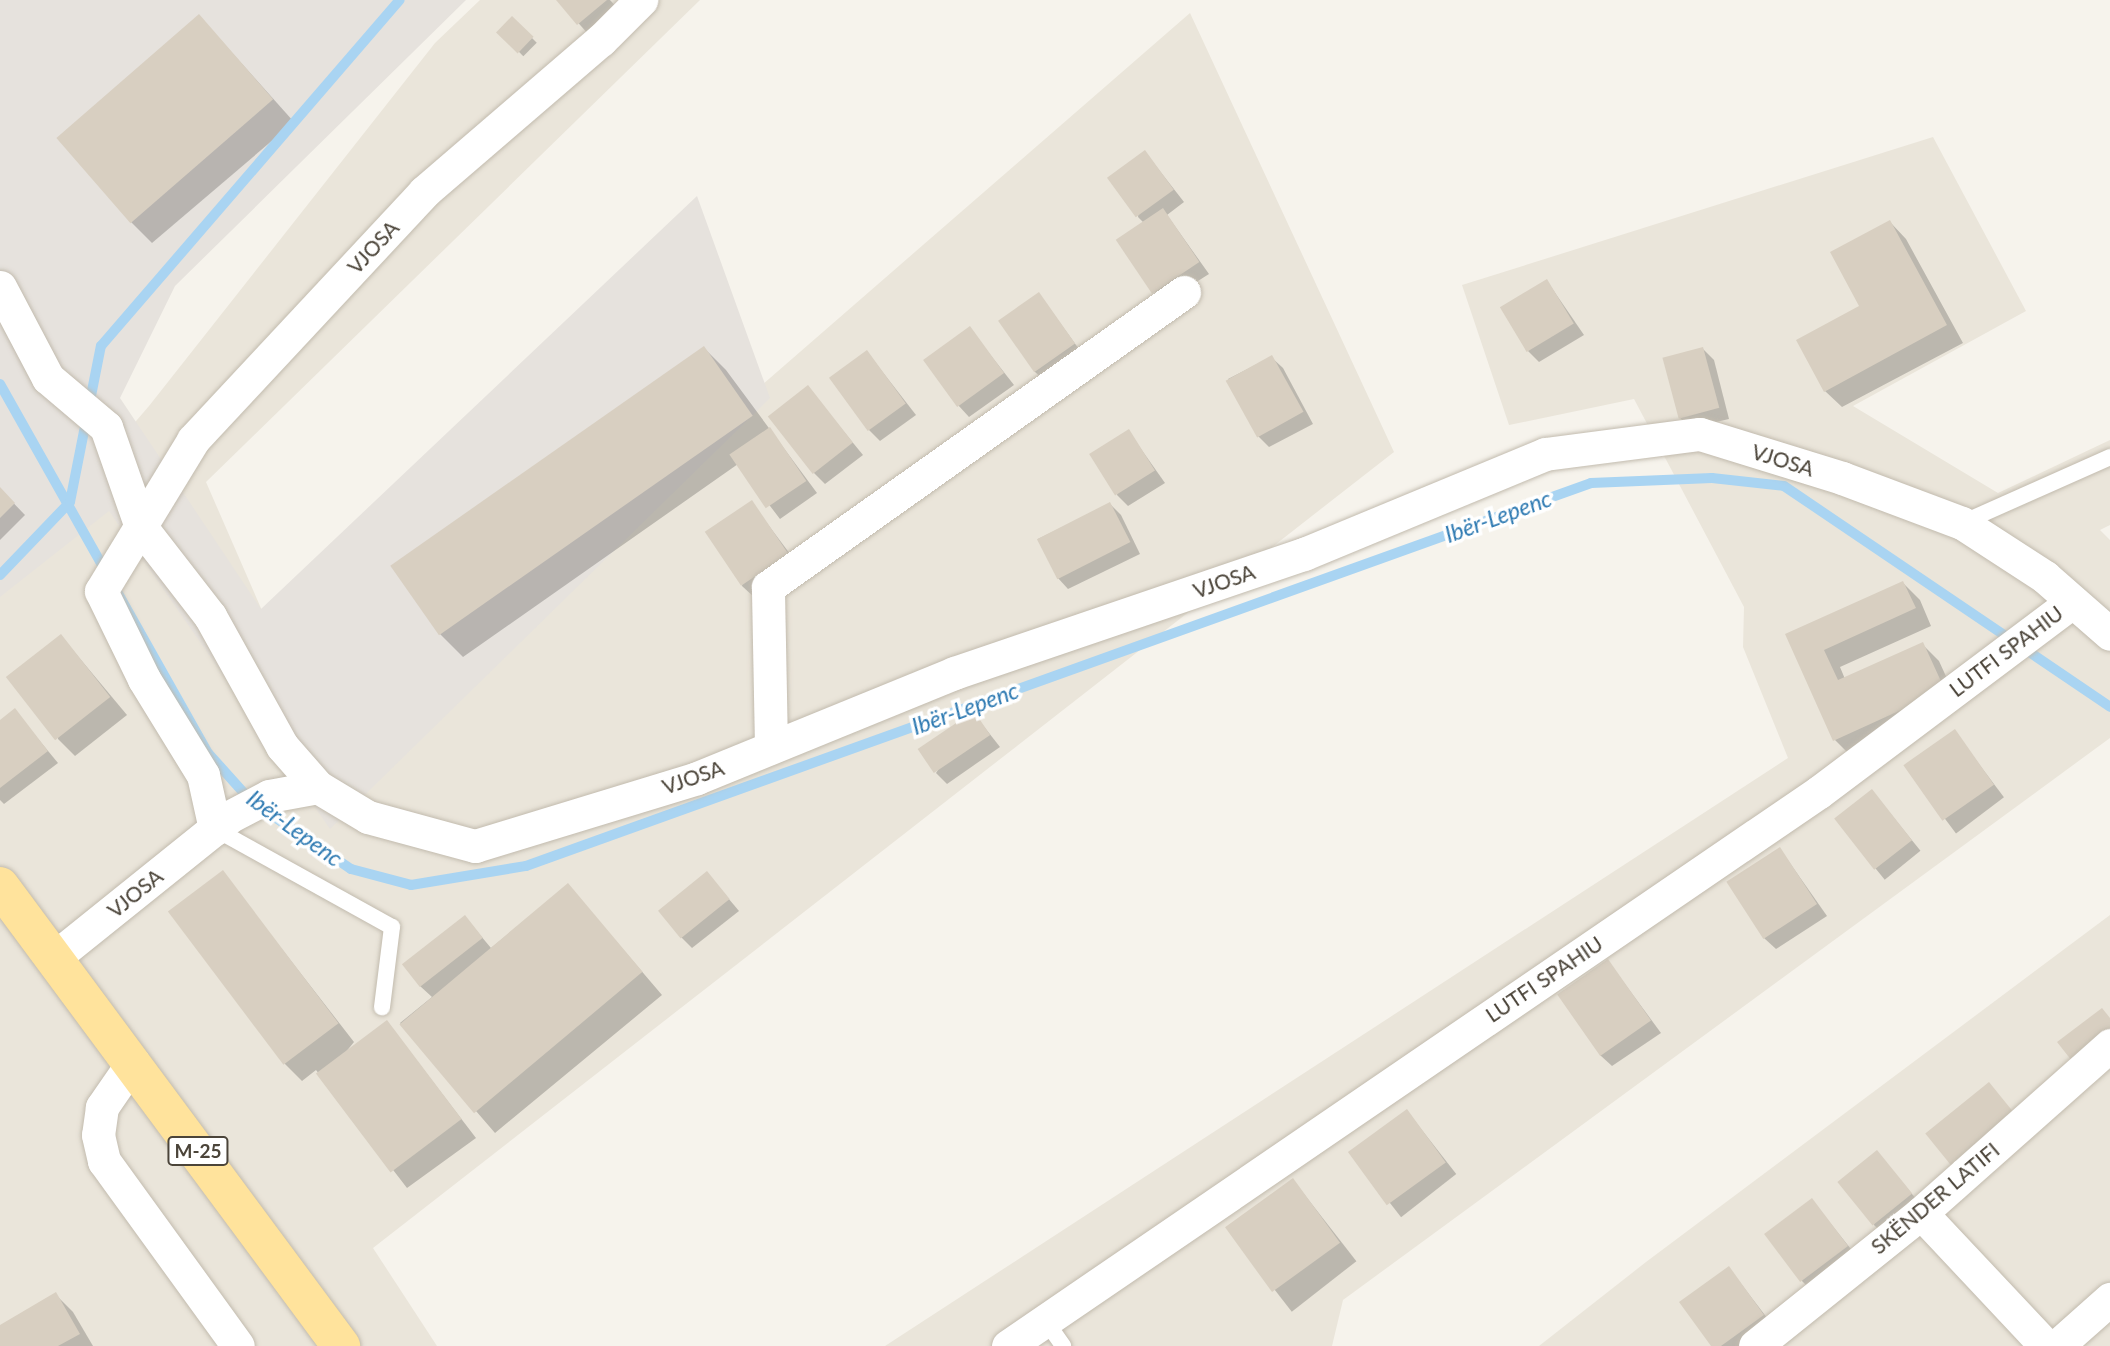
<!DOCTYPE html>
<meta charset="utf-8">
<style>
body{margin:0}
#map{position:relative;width:2110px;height:1346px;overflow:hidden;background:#f6f3ec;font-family:Lato,sans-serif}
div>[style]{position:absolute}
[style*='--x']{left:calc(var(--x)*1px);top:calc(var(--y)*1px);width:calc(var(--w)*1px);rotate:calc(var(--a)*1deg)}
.residential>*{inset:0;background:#eae5da}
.industrial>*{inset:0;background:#e6e2dd}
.shadow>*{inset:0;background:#0003;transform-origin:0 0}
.stream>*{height:10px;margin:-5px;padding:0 5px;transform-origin:5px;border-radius:5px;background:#a9d4f2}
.building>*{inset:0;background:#d8cfc1;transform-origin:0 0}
.roads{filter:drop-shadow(0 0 2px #c2bbae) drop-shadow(0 0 2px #c2bbae)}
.lane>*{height:16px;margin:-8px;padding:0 8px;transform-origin:8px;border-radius:8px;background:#fff}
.street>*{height:33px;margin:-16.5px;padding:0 16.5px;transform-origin:16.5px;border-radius:16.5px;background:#fff}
.primary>*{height:38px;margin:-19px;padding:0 19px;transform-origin:19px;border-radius:19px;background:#ffe39c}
span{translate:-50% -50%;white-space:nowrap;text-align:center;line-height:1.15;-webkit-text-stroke:7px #fff;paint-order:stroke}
.shield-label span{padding:2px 5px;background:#fff;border:2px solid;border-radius:5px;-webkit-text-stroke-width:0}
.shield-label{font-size:19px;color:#4b4439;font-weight:700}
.street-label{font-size:21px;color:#4b4439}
.water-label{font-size:23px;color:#2e7ab2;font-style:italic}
</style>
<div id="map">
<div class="residential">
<div style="clip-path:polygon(480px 0,700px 0,206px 482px,328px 762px,1190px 13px,1394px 452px,373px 1248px,437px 1346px,0 1346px,0 579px,149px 406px,435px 43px)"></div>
<div style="clip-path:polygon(1933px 137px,2026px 311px,1853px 406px,1998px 493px,2110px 440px,2110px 525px,2100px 530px,2110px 540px,2110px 738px,1343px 1300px,1332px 1346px,885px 1346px,1788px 758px,1743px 647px,1744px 607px,1634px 399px,1509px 425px,1462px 285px)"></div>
<div style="clip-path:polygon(2110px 915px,2110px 1346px,1539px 1346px,1646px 1262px)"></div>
</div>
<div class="industrial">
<div style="clip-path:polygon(0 0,466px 0,175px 286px,120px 398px,261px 609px,697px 196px,770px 398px,330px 829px,109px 511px,0 597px)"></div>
</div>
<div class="shadow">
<div style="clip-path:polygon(558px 0,610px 0,619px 10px,589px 35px)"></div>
<div style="clip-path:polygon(199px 16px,294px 122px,152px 243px,130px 221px)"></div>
<div style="left:512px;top:18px;width:35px;height:19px;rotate:45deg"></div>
<div style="clip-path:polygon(1145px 152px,1184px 202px,1167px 215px,1209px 274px,1163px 303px,1118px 240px,1144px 223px,1138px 217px)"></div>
<div style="clip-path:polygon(1890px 222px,1906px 239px,1963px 343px,1842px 407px,1825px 391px,1861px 306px)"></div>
<div style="clip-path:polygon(1547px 281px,1584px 335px,1539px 362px,1528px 351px)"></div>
<div style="clip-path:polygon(1039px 294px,1084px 356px,1046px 382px,1034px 371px)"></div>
<div style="clip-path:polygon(970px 329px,1014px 385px,969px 417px,958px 405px)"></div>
<div style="clip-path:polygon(704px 348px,726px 370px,817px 493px,780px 519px,738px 464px,463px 657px,440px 634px)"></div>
<div style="clip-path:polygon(1703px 349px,1714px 360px,1729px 419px,1690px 428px,1679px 417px)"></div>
<div style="clip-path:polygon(867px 352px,916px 415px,880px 441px,869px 430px)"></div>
<div style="clip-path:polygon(1271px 357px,1283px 368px,1313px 424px,1269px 447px,1258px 436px,1228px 379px)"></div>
<div style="clip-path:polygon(808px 388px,863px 455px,825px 484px,814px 473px)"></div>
<div style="clip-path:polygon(1129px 432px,1165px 483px,1128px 506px,1117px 495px)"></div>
<div style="clip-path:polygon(0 489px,25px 515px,0 540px)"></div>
<div style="clip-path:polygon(752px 503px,799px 566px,754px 597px,742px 586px)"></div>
<div style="clip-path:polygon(1110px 504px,1121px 515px,1140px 554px,1068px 589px,1057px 577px,1038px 539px)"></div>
<div style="clip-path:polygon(1903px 583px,1920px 600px,1931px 626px,1840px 667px,1845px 679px,1922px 644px,1939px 661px,1960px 707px,1852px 757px,1835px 740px,1788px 635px)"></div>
<div style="clip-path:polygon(61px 636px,127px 715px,75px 756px,58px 739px)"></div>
<div style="clip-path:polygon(15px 711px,58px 763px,4px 804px,0 800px,0 722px)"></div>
<div style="clip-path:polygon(974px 714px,1000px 747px,947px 784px,936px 773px)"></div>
<div style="left:1954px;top:731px;width:83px;height:60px;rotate:53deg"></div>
<div style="left:1872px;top:791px;width:77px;height:46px;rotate:51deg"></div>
<div style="clip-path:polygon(1780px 849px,1827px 916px,1776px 949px,1764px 938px)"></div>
<div style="clip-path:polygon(222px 872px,354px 1042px,345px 1053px,387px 1022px,476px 1138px,407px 1188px,316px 1070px,302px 1081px,285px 1064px)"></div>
<div style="clip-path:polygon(707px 873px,739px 911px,692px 948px,681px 937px)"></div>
<div style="clip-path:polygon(568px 885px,662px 995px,495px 1133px,400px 1023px,432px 997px,420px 986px,465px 917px,491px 948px)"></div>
<div style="clip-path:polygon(1608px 961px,1661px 1033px,1612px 1066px,1600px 1055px)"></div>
<div style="left:1407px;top:1111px;width:80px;height:70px;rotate:52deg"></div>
<div style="clip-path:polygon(1877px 1152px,1922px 1206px,1885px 1236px,1874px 1225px)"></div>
<div style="left:1293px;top:1180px;width:103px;height:82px;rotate:52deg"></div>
<div style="clip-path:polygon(1812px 1200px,1858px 1258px,1813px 1292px,1802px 1281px)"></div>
<div style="clip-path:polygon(1729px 1268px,1774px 1327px,1748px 1346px,1713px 1346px)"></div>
<div style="clip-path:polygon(56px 1295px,73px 1312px,93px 1346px,0 1346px,0 1327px)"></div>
</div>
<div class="stream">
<div style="--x:0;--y:384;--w:424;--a:60.6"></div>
<div style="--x:208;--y:753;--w:64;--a:48.1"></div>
<div style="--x:251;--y:801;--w:121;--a:34.2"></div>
<div style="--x:351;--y:869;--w:62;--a:14.9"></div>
<div style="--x:411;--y:885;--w:117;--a:-9.4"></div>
<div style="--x:526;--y:866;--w:1132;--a:-19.78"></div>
<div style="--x:1591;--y:483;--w:121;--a:-2.4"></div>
<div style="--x:1712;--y:478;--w:72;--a:6.3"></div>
<div style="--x:1784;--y:486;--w:394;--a:34.1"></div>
<div style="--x:0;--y:575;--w:101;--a:-46.2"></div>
<div style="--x:70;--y:502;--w:159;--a:-78.8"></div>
<div style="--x:101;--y:346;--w:457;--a:-49.2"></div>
</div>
<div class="building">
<div style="clip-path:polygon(556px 0,607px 0,577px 25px)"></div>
<div style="left:199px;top:14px;width:113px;height:189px;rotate:49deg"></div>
<div style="left:512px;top:16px;width:30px;height:23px;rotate:44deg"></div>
<div style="left:1145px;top:150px;width:49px;height:47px;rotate:54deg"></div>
<div style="left:1163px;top:208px;width:65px;height:57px;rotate:56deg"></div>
<div style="clip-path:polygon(1890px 220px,1947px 325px,1824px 392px,1796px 340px,1859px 306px,1830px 252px)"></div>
<div style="left:1547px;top:279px;width:52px;height:55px;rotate:59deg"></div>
<div style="left:1039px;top:292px;width:63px;height:50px;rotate:55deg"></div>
<div style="left:970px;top:326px;width:58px;height:58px;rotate:54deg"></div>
<div style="left:704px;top:346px;width:85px;height:383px;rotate:55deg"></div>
<div style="left:1703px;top:347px;width:63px;height:42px;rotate:75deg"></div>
<div style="left:867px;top:350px;width:66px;height:47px;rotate:54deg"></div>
<div style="left:1272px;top:355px;width:65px;height:53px;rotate:61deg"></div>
<div style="left:808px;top:385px;width:73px;height:51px;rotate:52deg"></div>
<div style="left:770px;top:427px;width:65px;height:49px;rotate:56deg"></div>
<div style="left:1129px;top:429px;width:49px;height:47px;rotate:58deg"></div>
<div style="clip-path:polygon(0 487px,15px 503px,0 518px)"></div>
<div style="left:752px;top:500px;width:65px;height:57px;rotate:56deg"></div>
<div style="left:1110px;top:502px;width:45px;height:82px;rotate:63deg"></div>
<div style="clip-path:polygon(1903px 581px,1916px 608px,1824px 650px,1838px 680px,1923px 642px,1945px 690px,1833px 741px,1785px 634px)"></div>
<div style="left:61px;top:634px;width:80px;height:70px;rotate:52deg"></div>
<div style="clip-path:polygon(15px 708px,48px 751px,0 788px,0 720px)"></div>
<div style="left:974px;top:711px;width:29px;height:68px;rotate:56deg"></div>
<div style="left:1955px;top:729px;width:68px;height:63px;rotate:55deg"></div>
<div style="left:1872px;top:789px;width:65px;height:48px;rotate:52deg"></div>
<div style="left:1780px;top:847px;width:68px;height:64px;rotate:57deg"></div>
<div style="left:223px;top:870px;width:192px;height:69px;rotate:53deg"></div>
<div style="left:707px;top:871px;width:36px;height:63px;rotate:51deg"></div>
<div style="left:568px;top:883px;width:116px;height:220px;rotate:50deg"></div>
<div style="left:465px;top:915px;width:29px;height:80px;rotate:52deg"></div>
<div style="left:1608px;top:959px;width:75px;height:62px;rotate:55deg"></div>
<div style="clip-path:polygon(2102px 1008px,2110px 1018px,2110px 1031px,2072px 1061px,2057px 1042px)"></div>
<div style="left:387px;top:1020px;width:124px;height:89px;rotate:53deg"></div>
<div style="left:1989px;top:1082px;width:46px;height:82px;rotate:51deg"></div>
<div style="left:1407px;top:1109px;width:66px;height:73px;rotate:54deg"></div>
<div style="left:1877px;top:1150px;width:56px;height:51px;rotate:51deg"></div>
<div style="left:1293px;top:1178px;width:80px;height:84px;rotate:54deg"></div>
<div style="left:1812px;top:1198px;width:60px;height:60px;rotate:53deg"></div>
<div style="clip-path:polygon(1729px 1266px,1764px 1315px,1721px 1346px,1711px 1346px,1679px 1302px)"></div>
<div style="clip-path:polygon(56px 1292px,80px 1334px,58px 1346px,0 1346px,0 1325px)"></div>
</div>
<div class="roads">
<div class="lane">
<div style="--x:1962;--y:523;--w:162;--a:-24"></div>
<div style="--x:215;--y:829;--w:202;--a:29"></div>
<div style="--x:392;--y:927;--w:81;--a:97.1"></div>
<div style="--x:1045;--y:1320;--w:32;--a:55"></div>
</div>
<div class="street">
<div style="--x:0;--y:287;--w:103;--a:62.2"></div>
<div style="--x:48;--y:378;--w:76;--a:40.2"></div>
<div style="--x:106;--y:427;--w:106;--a:70.7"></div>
<div style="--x:141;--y:527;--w:113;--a:52.2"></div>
<div style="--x:210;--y:616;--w:149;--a:61"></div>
<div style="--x:282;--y:746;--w:55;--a:48.7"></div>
<div style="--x:318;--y:787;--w:58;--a:31"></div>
<div style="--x:368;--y:817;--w:111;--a:15.2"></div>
<div style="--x:475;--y:846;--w:232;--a:-17"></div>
<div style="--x:697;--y:778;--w:278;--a:-22.2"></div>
<div style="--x:954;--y:673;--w:370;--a:-18.8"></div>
<div style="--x:1304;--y:554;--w:261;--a:-22.5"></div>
<div style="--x:1545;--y:454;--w:156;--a:-7.4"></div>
<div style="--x:1700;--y:434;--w:149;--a:17.2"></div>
<div style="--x:1842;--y:478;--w:128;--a:20.6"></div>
<div style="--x:1962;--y:523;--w:99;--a:33"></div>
<div style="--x:2045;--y:577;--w:86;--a:41.2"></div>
<div style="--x:771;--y:747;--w:160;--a:-91.1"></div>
<div style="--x:768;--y:587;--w:510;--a:-35.34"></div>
<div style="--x:215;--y:829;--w:55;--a:-102.5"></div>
<div style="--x:203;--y:775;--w:113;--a:-121.6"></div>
<div style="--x:144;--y:679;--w:98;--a:-116"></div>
<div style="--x:101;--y:591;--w:177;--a:-58.6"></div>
<div style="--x:193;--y:440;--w:339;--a:-47"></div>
<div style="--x:424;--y:192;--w:233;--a:-40.7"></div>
<div style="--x:601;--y:40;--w:57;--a:-45"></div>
<div style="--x:55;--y:957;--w:223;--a:-38.8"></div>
<div style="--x:229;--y:817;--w:45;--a:-27.7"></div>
<div style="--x:269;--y:796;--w:50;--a:-10.4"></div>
<div style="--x:133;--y:1062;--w:55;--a:124.6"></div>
<div style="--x:102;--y:1107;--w:28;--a:98"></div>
<div style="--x:98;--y:1135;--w:27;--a:77"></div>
<div style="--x:104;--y:1161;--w:228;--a:54.1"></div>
<div style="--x:1921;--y:1213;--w:183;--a:46.8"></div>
<div style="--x:1008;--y:1346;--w:982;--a:-34.34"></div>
<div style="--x:1819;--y:792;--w:316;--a:-36.9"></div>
<div style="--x:1755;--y:1346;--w:213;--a:-38.7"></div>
<div style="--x:1921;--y:1213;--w:253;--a:-41.6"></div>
<div style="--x:2057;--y:1346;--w:71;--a:-41.6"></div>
</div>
<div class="primary">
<div style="--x:0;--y:886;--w:573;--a:53.45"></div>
</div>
</div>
<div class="shield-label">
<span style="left:198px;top:1151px">M-25</span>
</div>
<div class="street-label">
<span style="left:373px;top:247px;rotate:-47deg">VJOSA</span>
<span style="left:1783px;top:460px;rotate:17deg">VJOSA</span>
<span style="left:1224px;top:581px;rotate:-19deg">VJOSA</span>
<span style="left:2006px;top:651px;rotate:-37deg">LUTFI SPAHIU</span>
<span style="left:693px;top:777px;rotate:-19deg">VJOSA</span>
<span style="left:135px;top:893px;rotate:-39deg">VJOSA</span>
<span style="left:1544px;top:979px;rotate:-34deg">LUTFI SPAHIU</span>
<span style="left:1935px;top:1198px;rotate:-40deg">SKËNDER LATIFI</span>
</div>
<div class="water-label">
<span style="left:1498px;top:516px;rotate:-20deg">Ibër-Lepenc</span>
<span style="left:965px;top:708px;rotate:-20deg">Ibër-Lepenc</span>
<span style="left:295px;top:828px;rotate:36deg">Ibër-Lepenc</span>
</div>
</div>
